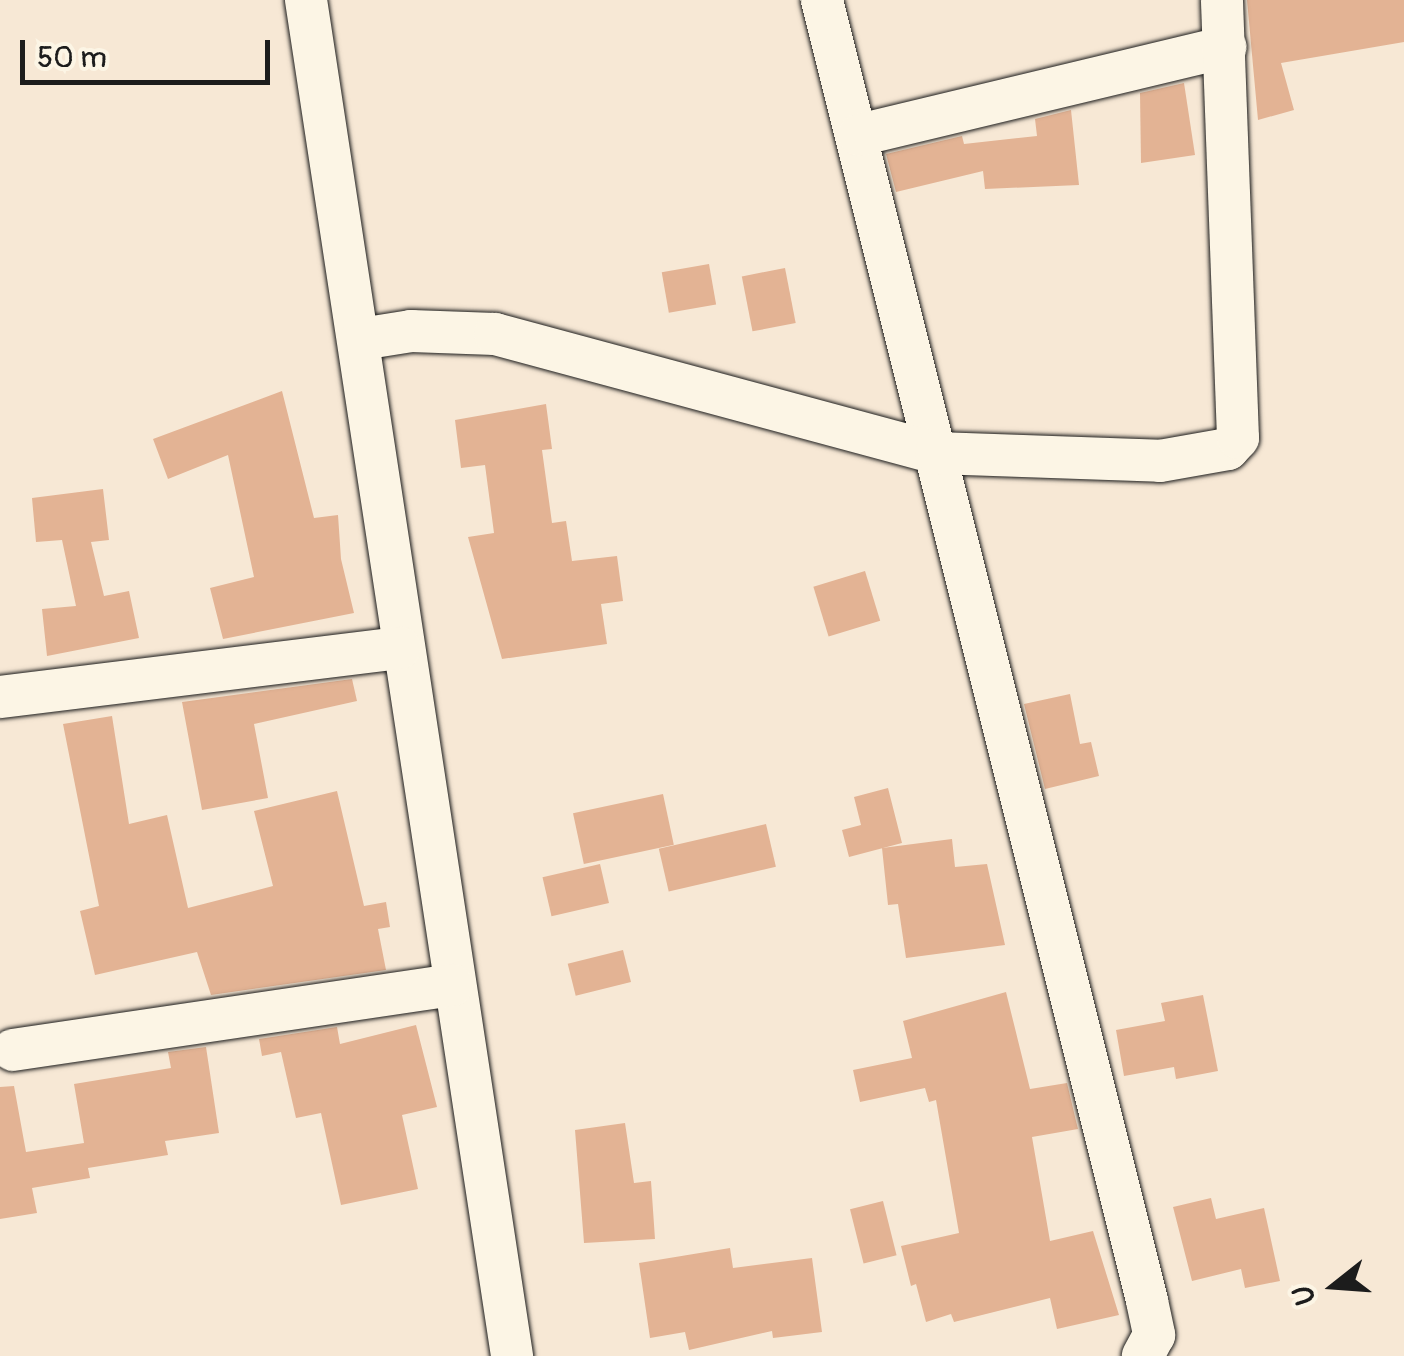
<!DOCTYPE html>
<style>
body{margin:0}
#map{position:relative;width:1404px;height:1356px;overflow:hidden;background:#f7e8d5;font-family:Pangolin,sans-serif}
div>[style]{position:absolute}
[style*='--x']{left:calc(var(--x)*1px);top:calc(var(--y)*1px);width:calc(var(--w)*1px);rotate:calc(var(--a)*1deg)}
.building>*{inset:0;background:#e3b394;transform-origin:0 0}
.roads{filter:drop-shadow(0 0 2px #1c1c1c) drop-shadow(0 0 2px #1c1c1c)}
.minor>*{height:42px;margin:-21px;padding:0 21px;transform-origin:21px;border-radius:21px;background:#fcf5e5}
span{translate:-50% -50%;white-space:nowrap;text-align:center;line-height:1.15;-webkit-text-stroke:10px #fcf5e5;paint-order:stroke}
.north{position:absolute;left:1284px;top:1236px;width:100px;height:100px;-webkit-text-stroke:8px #fcf5e5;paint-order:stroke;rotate:253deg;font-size:28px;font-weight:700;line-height:40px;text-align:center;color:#1c1c1c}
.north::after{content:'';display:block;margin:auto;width:35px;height:45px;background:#1c1c1c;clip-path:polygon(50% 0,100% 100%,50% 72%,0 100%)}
.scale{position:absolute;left:20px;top:40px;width:250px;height:45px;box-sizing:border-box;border:5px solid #1c1c1c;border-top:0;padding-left:12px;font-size:30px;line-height:35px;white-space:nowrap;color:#1c1c1c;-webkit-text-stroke:8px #fcf5e5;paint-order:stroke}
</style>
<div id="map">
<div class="building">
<div style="clip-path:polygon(1247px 0,1404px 0,1404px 42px,1281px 63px,1294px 110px,1258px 120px)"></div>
<div style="clip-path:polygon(1184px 83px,1195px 155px,1141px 163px,1140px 93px)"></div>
<div style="clip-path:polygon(1071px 110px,1079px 185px,985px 189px,983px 171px,896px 192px,886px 154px,962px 136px,964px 144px,1037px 136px,1035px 119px)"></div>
<div style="left:709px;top:264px;width:41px;height:48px;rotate:80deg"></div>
<div style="left:785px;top:268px;width:56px;height:44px;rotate:79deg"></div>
<div style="clip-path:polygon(282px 391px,314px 518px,338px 515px,341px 559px,354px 613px,223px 639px,210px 588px,254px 577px,228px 455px,168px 479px,153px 439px)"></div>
<div style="clip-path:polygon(546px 404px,552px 449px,542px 450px,552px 523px,566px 521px,572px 561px,617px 556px,623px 601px,601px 604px,607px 644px,502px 659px,468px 537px,494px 533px,485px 465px,461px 468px,455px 420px)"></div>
<div style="clip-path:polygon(103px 489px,109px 540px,91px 542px,104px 596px,129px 591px,139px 638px,47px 656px,42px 609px,76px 606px,62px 540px,36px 542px,32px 498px)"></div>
<div style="left:865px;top:571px;width:52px;height:54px;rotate:73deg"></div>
<div style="clip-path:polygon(352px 679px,357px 701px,254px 724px,268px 798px,202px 810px,182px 702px)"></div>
<div style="clip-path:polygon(1070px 694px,1080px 744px,1091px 742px,1099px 776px,1045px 789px,1024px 704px)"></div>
<div style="clip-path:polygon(112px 716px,129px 824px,167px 815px,188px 908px,273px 886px,254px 811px,337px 791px,364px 906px,386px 902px,390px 927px,378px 929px,386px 970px,211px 995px,197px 952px,95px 975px,80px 911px,99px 906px,63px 724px)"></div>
<div style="clip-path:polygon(888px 788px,902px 843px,849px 857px,842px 830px,861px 825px,854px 797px)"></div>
<div style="left:663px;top:794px;width:52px;height:92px;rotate:78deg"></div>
<div style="left:766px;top:824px;width:44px;height:110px;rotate:77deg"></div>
<div style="clip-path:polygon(952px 839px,955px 867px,987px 864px,1005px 945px,906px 958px,898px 904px,888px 905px,882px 848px)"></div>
<div style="left:600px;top:864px;width:40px;height:59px;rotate:77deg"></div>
<div style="left:623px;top:950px;width:33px;height:57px;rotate:76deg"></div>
<div style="clip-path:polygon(1006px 992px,1030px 1089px,1067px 1083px,1076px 1121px,1078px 1129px,1032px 1137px,1050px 1241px,1093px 1231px,1119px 1315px,1057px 1329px,1050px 1298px,954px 1322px,951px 1314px,926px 1322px,916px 1284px,911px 1286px,901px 1246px,959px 1233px,936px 1100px,929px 1102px,925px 1088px,860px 1102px,853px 1070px,912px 1058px,903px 1021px)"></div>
<div style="clip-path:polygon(1203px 995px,1218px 1071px,1176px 1079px,1174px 1067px,1124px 1076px,1116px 1030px,1165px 1021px,1161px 1003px)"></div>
<div style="clip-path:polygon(416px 1025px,437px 1107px,402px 1115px,418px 1189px,341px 1205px,321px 1113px,296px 1118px,281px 1052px,262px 1056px,259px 1039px,337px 1027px,340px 1044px)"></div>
<div style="clip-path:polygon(206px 1047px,219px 1133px,165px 1141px,168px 1155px,88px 1168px,90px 1178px,32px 1188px,37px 1213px,0 1219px,0 1087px,14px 1086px,26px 1152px,84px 1143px,74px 1084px,171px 1068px,168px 1052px)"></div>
<div style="clip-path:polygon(625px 1123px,634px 1183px,651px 1181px,655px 1239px,584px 1243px,575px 1130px)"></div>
<div style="clip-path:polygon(1211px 1198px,1216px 1219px,1264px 1208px,1280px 1281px,1245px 1288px,1241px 1269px,1192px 1281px,1173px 1207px)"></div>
<div style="left:883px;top:1201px;width:56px;height:34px;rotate:76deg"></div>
<div style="clip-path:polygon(730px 1248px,733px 1268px,812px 1258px,822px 1332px,773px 1338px,772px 1331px,689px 1350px,685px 1332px,650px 1338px,639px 1263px)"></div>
</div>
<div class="roads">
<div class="minor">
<div style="--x:306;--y:0;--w:1372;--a:81.36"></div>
<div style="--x:822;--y:0;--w:1341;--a:75.97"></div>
<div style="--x:1147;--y:1301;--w:35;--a:78"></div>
<div style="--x:1154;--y:1335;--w:24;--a:118"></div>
<div style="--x:859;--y:135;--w:377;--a:-13.5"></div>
<div style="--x:361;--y:339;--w:51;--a:-9.1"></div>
<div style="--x:411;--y:331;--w:84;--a:2"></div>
<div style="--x:495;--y:334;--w:457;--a:15.1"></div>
<div style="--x:936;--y:453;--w:224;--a:2"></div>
<div style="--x:1160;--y:461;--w:69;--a:-10"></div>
<div style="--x:1228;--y:449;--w:15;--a:-48"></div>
<div style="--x:1238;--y:438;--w:438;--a:-92.1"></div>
<div style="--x:0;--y:697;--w:403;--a:-7"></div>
<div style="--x:13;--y:1050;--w:444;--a:-8.4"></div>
</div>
</div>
<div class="north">U</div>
<div class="scale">50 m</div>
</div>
